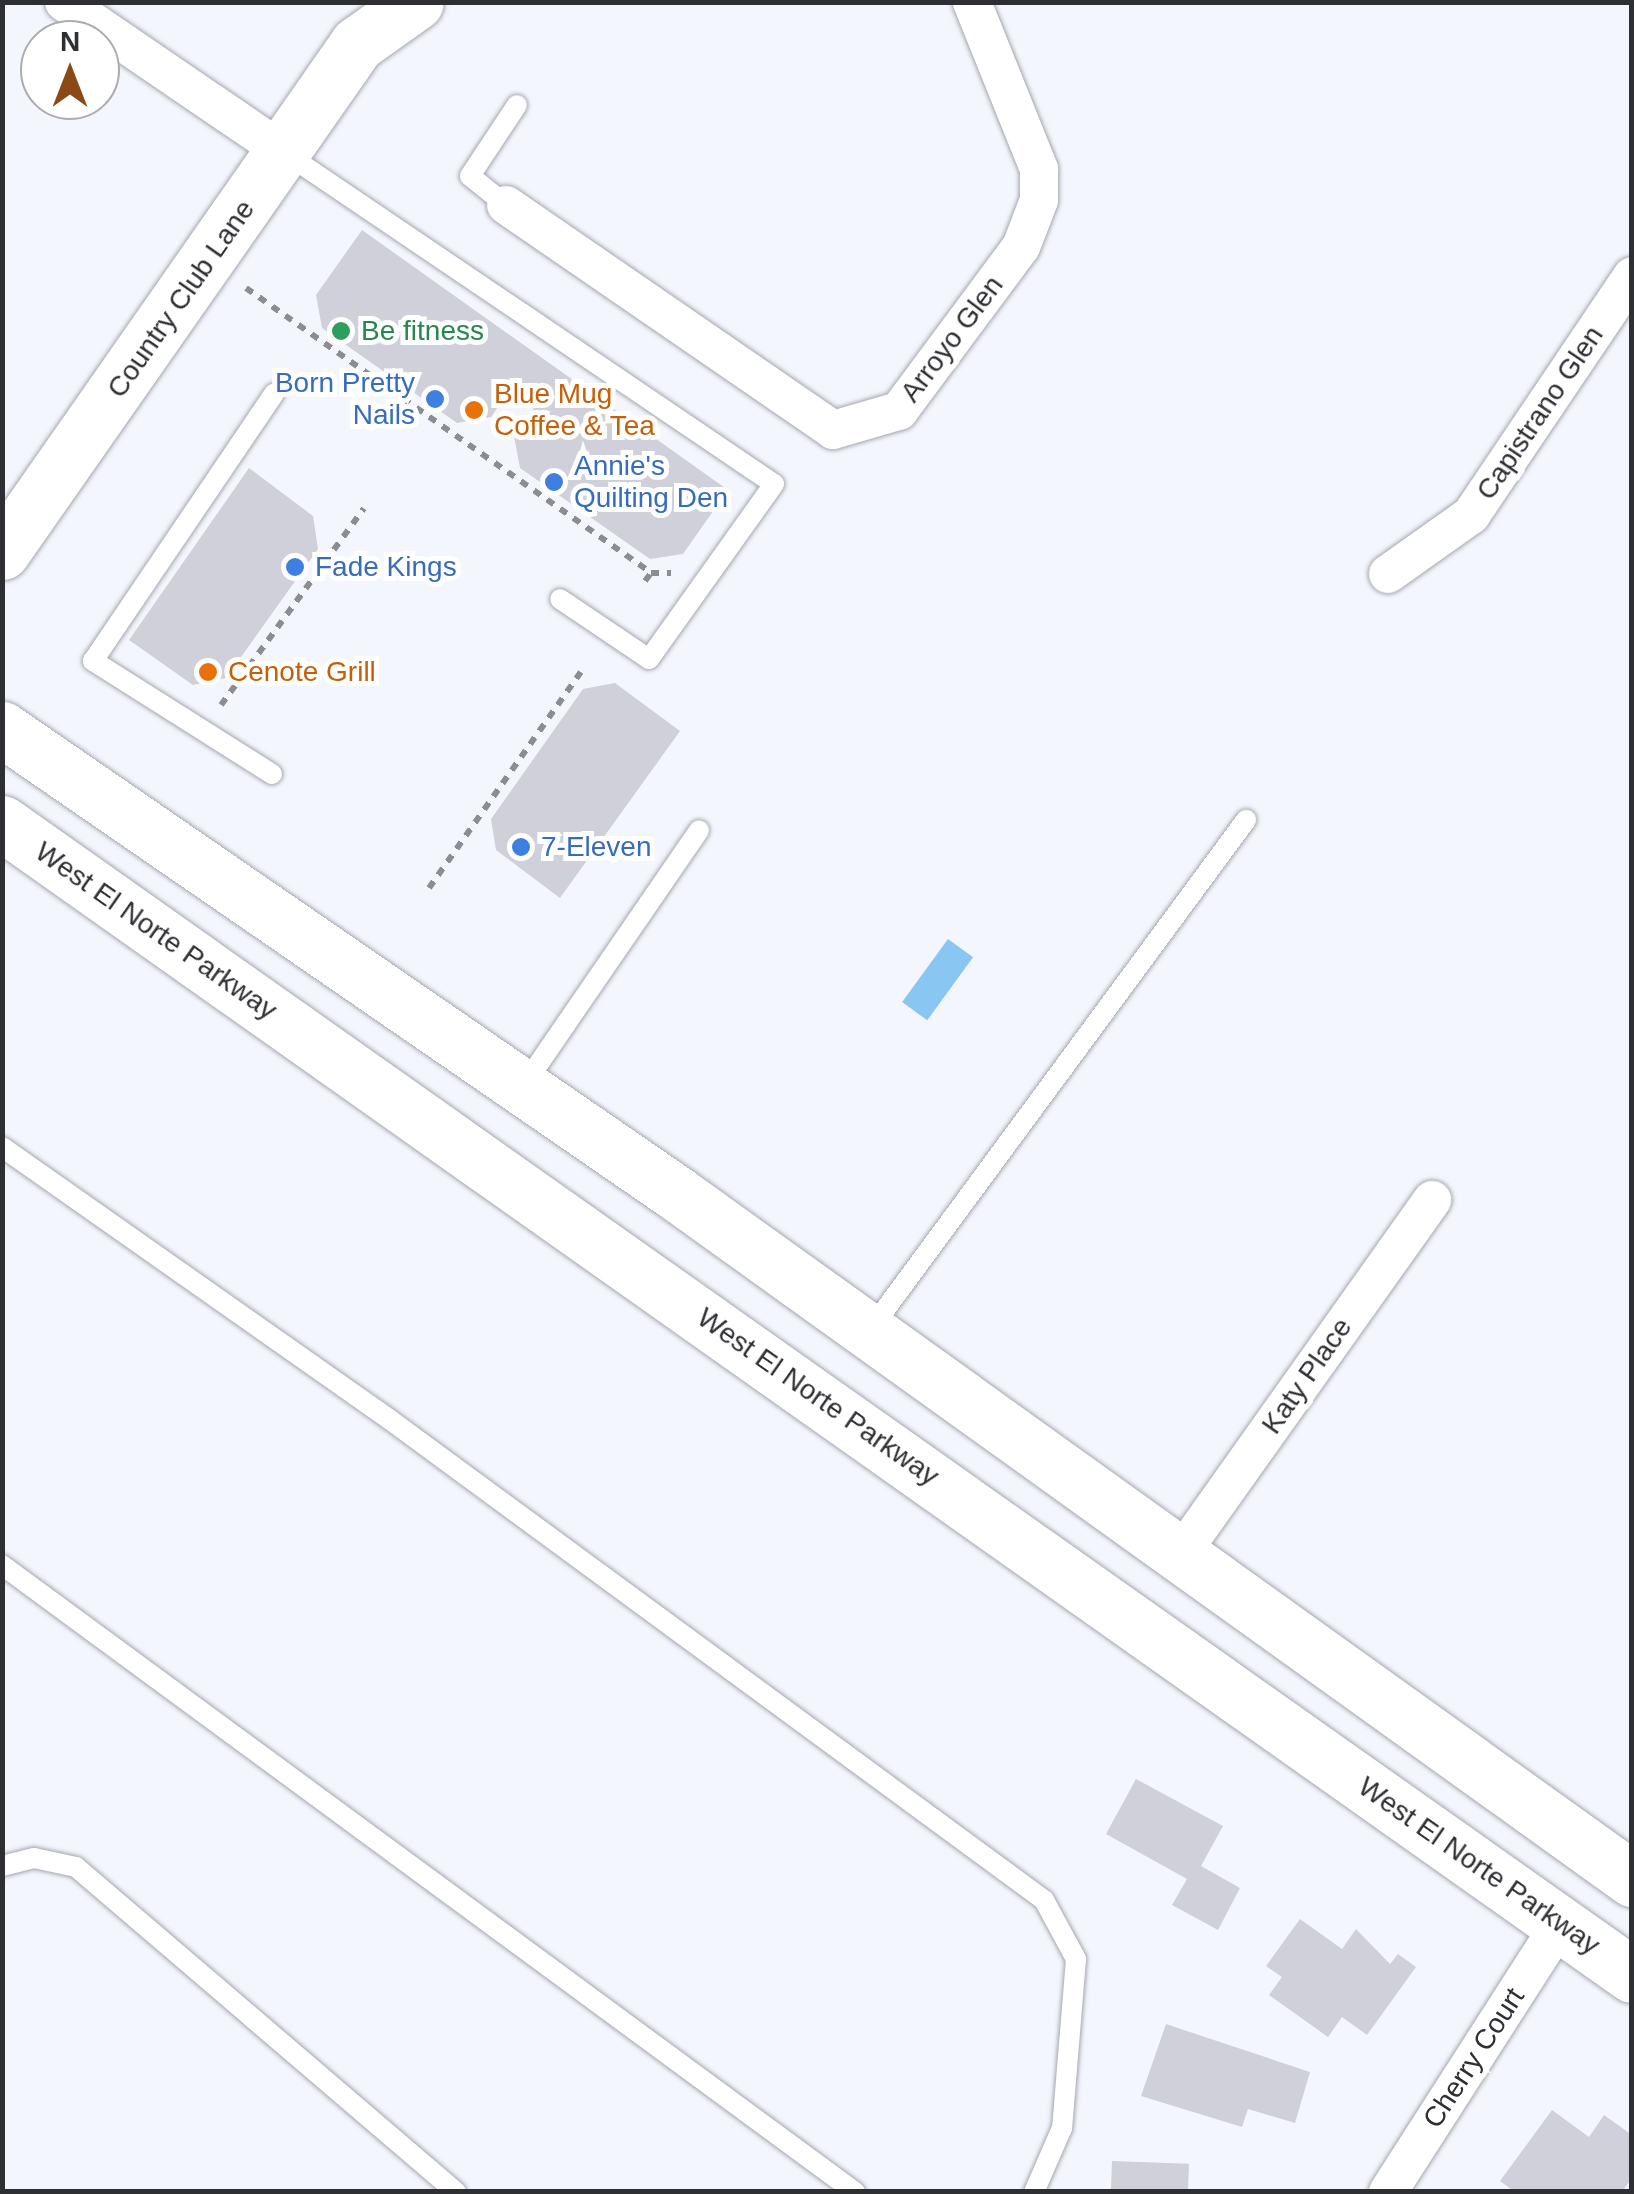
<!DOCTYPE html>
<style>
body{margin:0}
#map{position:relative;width:1634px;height:2194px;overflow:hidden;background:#f4f6fd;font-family:Helvetica,sans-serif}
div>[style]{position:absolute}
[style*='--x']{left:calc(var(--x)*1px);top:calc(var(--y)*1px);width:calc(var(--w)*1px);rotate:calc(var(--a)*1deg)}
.water>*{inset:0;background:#89c6f2;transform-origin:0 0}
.building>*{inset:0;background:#cfd0d9;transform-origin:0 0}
.path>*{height:6px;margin-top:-3px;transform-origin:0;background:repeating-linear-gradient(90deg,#8c8d92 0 8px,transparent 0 16px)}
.roads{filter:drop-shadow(0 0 2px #a4a7af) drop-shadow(0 0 2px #a4a7af)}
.service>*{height:20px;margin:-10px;padding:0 10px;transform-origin:10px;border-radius:10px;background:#fff}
.minor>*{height:38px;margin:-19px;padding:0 19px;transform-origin:19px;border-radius:19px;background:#fff}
.secondary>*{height:55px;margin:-27.5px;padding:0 27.5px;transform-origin:27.5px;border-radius:27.5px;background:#fff}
.dots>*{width:28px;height:28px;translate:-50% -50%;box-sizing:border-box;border:5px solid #fff;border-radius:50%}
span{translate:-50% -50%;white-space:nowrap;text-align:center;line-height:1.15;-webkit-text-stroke:10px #fff;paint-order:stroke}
.street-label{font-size:28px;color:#2e2f32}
.leisure-label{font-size:28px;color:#27864d}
.left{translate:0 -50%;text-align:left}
.shop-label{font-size:28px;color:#366cbe}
.right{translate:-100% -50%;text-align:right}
.food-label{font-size:28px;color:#c56008}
.frame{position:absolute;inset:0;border:5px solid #2e2f32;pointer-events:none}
.north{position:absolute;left:20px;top:20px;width:100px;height:100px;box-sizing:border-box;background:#fff;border:2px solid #abacad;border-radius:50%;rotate:0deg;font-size:28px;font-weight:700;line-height:40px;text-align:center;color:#2e2f32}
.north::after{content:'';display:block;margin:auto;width:35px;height:45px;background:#8b4a15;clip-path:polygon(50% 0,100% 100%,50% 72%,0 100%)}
</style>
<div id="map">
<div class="water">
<div style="left:948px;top:939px;width:31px;height:78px;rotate:36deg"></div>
</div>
<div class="building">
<div style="clip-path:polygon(362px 230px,728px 490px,683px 554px,650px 559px,520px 468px,514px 436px,536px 405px,511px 388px,491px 417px,457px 423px,322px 328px,316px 295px)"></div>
<div style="clip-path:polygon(249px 468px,313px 516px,318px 549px,226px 678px,193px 685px,129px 640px)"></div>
<div style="clip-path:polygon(615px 683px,680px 731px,560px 898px,496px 850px,491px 819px,583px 689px)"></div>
<div style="clip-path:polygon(1136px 1779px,1223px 1826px,1201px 1866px,1240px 1888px,1218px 1930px,1172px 1905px,1187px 1879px,1106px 1834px)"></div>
<div style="clip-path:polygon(1300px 1919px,1342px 1949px,1356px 1929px,1390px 1964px,1398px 1954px,1416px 1967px,1367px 2035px,1342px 2017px,1328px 2037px,1269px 1995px,1282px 1977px,1266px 1966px)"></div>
<div style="clip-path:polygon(1166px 2024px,1310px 2072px,1295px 2123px,1248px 2109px,1242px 2127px,1141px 2096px)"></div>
<div style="clip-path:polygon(1552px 2110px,1589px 2137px,1604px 2115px,1632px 2135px,1632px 2178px,1622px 2192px,1515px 2192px,1500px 2181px)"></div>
<div style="left:1112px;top:2161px;width:77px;height:31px;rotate:2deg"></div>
</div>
<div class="path">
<div style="--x:246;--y:288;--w:495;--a:35.1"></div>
<div style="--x:651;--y:573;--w:20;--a:0"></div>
<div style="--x:645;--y:581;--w:10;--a:-53"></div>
<div style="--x:221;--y:705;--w:243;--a:-54"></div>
<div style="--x:429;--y:888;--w:264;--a:-54.9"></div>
</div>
<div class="roads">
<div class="service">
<div style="--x:285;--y:153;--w:590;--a:34.09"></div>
<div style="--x:774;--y:484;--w:215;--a:125.5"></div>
<div style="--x:649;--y:659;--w:107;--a:-146"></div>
<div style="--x:506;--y:205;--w:46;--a:-141.1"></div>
<div style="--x:470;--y:176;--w:85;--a:-56.5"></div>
<div style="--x:272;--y:774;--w:212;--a:-147.7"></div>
<div style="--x:93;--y:661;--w:323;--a:-55.9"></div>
<div style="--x:524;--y:1085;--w:309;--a:-55.5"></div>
<div style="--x:2;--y:1147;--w:473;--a:35.1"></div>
<div style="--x:389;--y:1419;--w:813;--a:36.29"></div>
<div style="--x:1044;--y:1900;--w:67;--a:61.5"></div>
<div style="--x:1076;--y:1959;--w:170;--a:94.7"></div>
<div style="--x:1062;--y:2128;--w:70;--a:113.6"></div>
<div style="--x:870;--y:1330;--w:634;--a:-53.6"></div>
<div style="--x:2;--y:1565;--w:1059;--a:36.32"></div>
<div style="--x:2;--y:1866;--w:33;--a:-14"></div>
<div style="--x:34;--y:1858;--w:43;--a:12.1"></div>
<div style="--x:76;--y:1867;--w:500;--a:40.54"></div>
</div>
<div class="minor">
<div style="--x:64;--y:2;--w:266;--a:34.3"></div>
<div style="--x:506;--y:205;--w:397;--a:34.5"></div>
<div style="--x:833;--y:430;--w:69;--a:-16.1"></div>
<div style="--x:899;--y:411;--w:204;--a:-53.4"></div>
<div style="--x:1021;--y:247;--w:50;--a:-69"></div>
<div style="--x:1039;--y:200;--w:31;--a:-90"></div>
<div style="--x:1039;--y:169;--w:180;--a:-111.9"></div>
<div style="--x:1388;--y:574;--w:102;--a:-35.4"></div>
<div style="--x:1471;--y:515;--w:288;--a:-56"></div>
<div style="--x:1182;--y:1552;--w:432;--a:-54.6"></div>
<div style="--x:1388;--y:2192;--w:318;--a:-57.3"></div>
</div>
<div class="secondary">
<div style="--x:2;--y:552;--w:620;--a:-55.05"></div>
<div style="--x:357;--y:44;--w:72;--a:-35.4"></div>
<div style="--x:2;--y:729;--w:818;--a:34.54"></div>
<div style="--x:676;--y:1193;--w:1177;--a:35.66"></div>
<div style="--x:2;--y:823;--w:1996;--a:35.25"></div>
</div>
</div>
<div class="dots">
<div style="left:341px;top:331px;background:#2e9e5b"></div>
<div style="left:435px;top:399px;background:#3f7fe0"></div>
<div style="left:474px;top:410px;background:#e8710a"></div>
<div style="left:554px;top:482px;background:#3f7fe0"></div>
<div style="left:295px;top:567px;background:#3f7fe0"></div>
<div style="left:208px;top:672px;background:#e8710a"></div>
<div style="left:521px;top:847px;background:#3f7fe0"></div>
</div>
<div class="street-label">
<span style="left:181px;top:299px;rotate:-55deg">Country Club Lane</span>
<span style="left:952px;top:339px;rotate:-53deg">Arroyo Glen</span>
<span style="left:1540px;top:413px;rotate:-56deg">Capistrano Glen</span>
<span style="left:156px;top:931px;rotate:35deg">West El Norte Parkway</span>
<span style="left:1307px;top:1376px;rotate:-55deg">Katy Place</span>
<span style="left:818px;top:1397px;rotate:35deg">West El Norte Parkway</span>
<span style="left:1479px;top:1866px;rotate:35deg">West El Norte Parkway</span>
<span style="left:1474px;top:2058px;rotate:-57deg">Cherry Court</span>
</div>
<div class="leisure-label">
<span class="left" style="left:361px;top:331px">Be fitness</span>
</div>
<div class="shop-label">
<span class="right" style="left:415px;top:399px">Born Pretty<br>Nails</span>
<span class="left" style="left:574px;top:482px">Annie's<br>Quilting Den</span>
<span class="left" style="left:315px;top:567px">Fade Kings</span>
<span class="left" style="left:541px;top:847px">7-Eleven</span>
</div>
<div class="food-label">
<span class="left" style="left:494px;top:410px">Blue Mug<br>Coffee &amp; Tea</span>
<span class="left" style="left:228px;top:672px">Cenote Grill</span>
</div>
<div class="frame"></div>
<div class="north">N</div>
</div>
